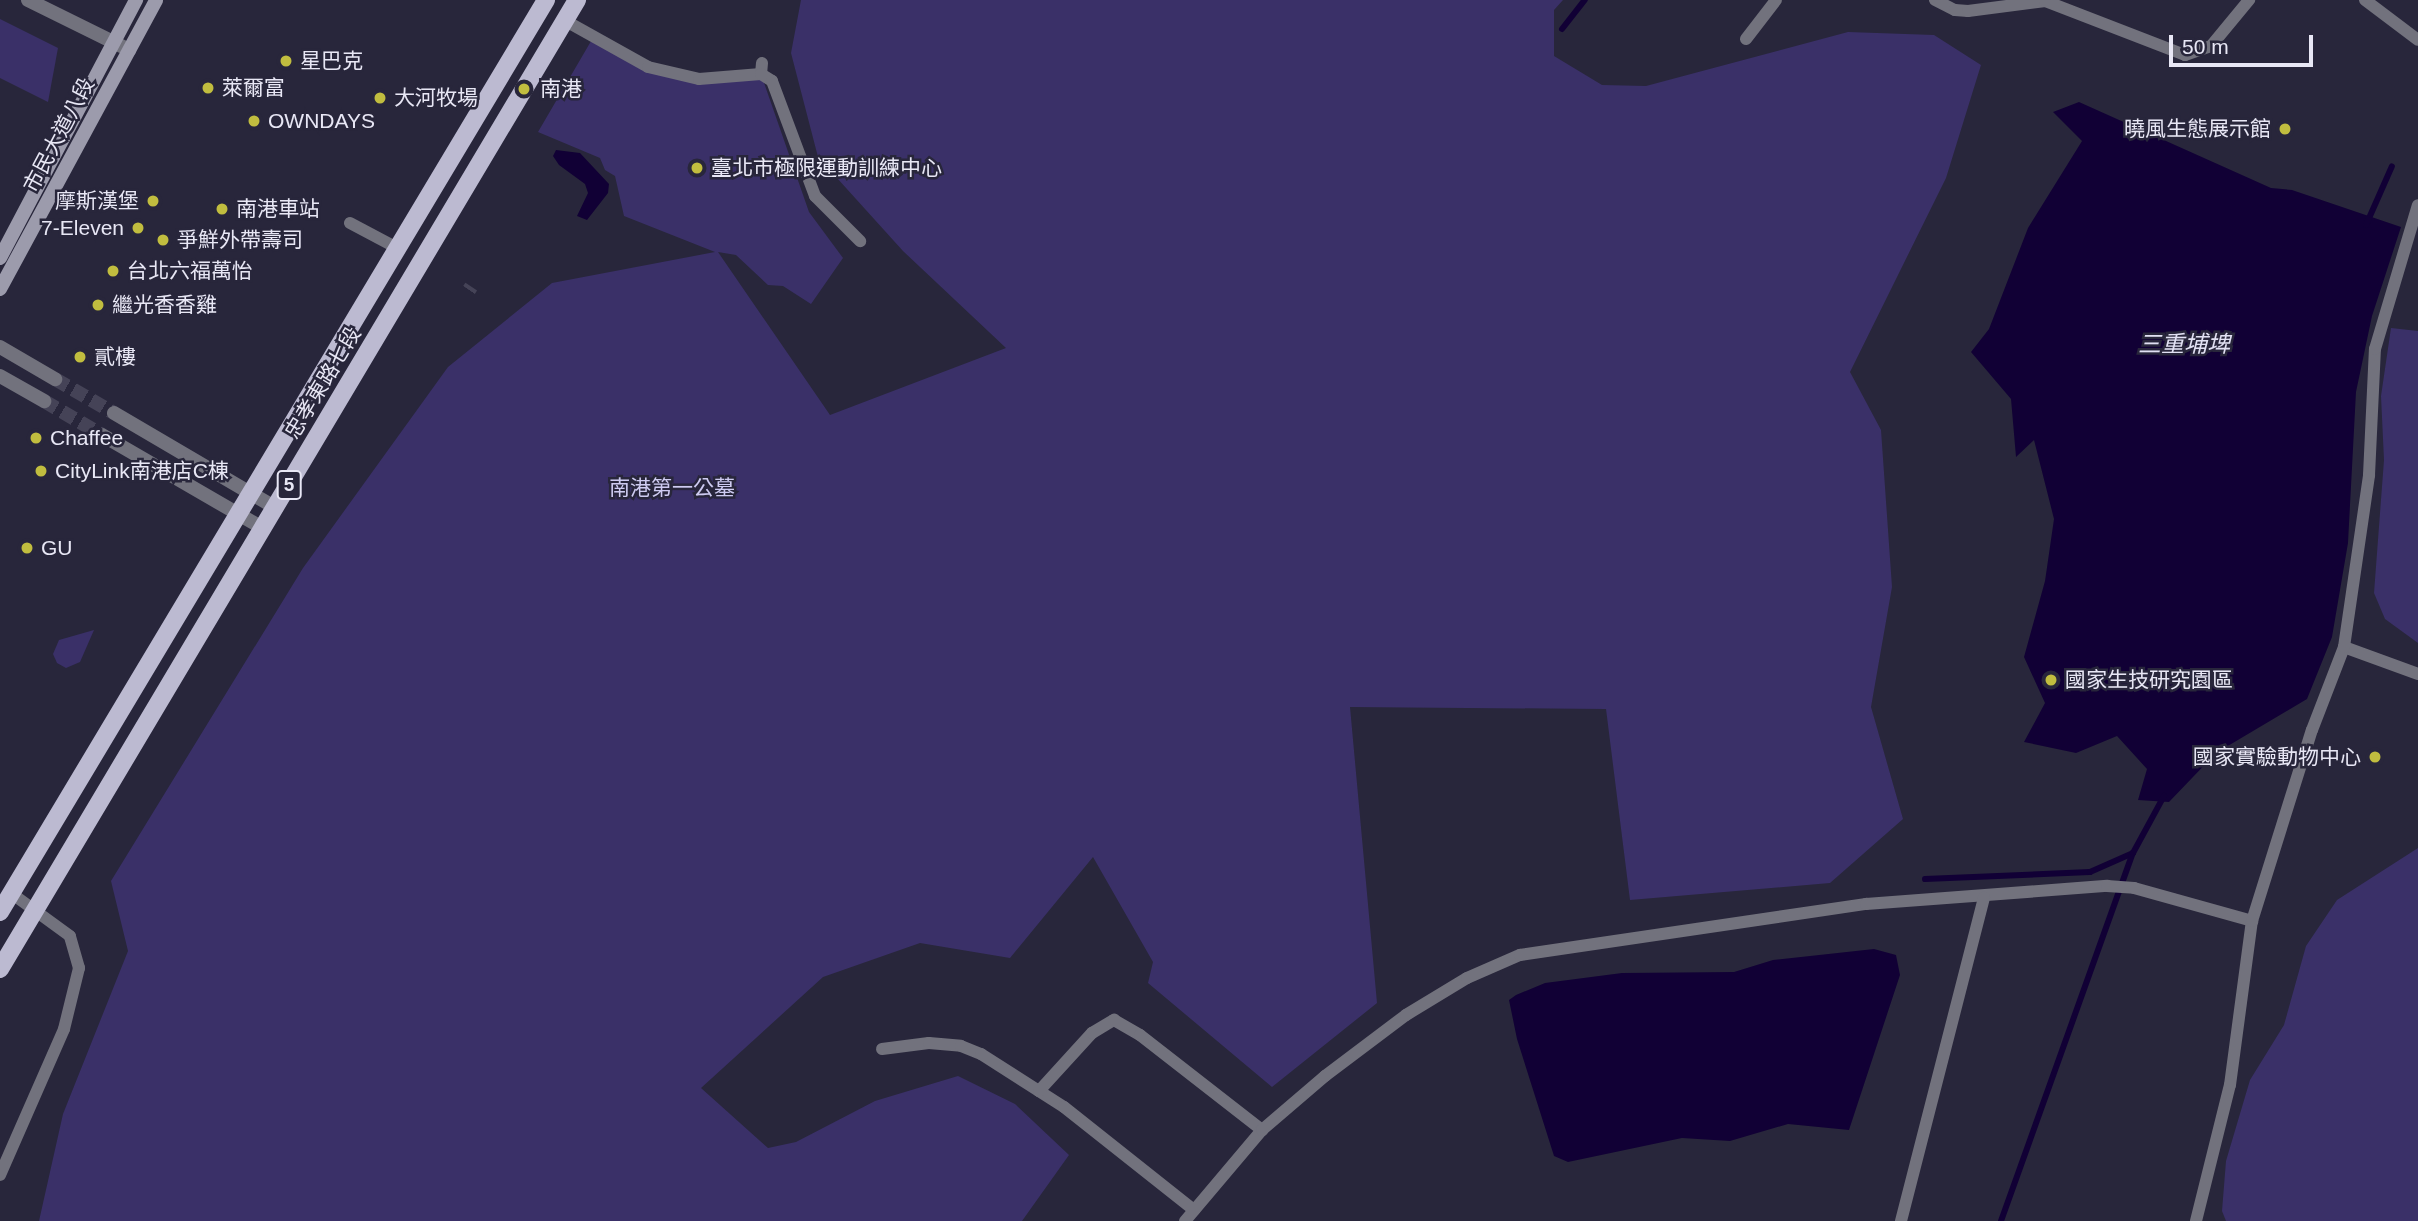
<!DOCTYPE html>
<meta charset="utf-8">
<style>
body{margin:0}
#map{position:relative;width:2418px;height:1221px;overflow:hidden;background:#28263b;font-family:Arial,"Noto Sans TC",sans-serif}
div>[style]{position:absolute}
[style*='--x']{left:calc(var(--x)*1px);top:calc(var(--y)*1px);width:calc(var(--w)*1px);rotate:calc(var(--a)*1deg)}
.green>*{inset:0;background:#3a3068}
.water>*{inset:0;background:#110035}
.stream>*{height:6px;margin:-3px;padding:0 3px;transform-origin:3px;border-radius:3px;background:#110035}
.street-tunnel>*{height:14px;margin-top:-7px;transform-origin:0;background:repeating-linear-gradient(90deg,#454357 0 14px,transparent 0 21px)}
.lane>*{height:12px;margin:-6px;padding:0 6px;transform-origin:6px;border-radius:6px;background:#72727d}
.street>*{height:14px;margin:-7px;padding:0 7px;transform-origin:7px;border-radius:7px;background:#72727d}
.secondary>*{height:14px;margin:-7px;padding:0 7px;transform-origin:7px;border-radius:7px;background:#9c9bac}
.primary>*{height:18px;margin:-9px;padding:0 9px;transform-origin:9px;border-radius:9px;background:#bcbad1}
.dots>*{width:19px;height:19px;translate:-50% -50%;box-sizing:border-box;border:4px solid #28263b;border-radius:50%}
span{translate:-50% -50%;white-space:nowrap;text-align:center;line-height:1.15;-webkit-text-stroke:5px #28263b;paint-order:stroke}
.shield-label span{padding:2px 5px;background:#28263b;border:2px solid;border-radius:5px;-webkit-text-stroke-width:0}
.shield-label{font-size:19px;color:#e8e7f5;font-weight:700}
.poi-label{font-size:21px;color:#e8e7f5}
.left{translate:0 -50%;text-align:left}
.right{translate:-100% -50%;text-align:right}
.street-label{font-size:21px;color:#e8e7f5}
.park-label{font-size:21px;color:#cecbf1}
.water-label{font-size:23px;color:#e1e0f3;font-style:italic}
.scale{position:absolute;left:2169px;top:35px;width:144px;height:32px;box-sizing:border-box;border:4px solid #e8e7f5;border-top:0;padding-left:9px;font-size:21px;line-height:24px;white-space:nowrap;color:#e8e7f5;-webkit-text-stroke:5px #28263b;paint-order:stroke}
</style>
<div id="map">
<div class="green">
<div style="clip-path:polygon(801px 0,1563px 0,1554px 10px,1554px 56px,1602px 85px,1646px 86px,1848px 32px,1934px 35px,1981px 65px,1946px 178px,1850px 372px,1881px 430px,1892px 587px,1871px 707px,1903px 819px,1830px 883px,1630px 900px,1606px 709px,1350px 707px,1377px 1003px,1272px 1087px,1148px 983px,1153px 962px,1093px 857px,1010px 958px,920px 943px,823px 977px,701px 1088px,768px 1148px,796px 1142px,875px 1101px,958px 1076px,1015px 1104px,1069px 1155px,1022px 1221px,39px 1221px,63px 1114px,128px 951px,111px 881px,303px 568px,448px 367px,552px 283px,715px 252px,624px 216px,615px 176px,605px 170px,600px 158px,538px 132px,594px 36px,648px 67px,698px 79px,761px 74px,809px 212px,843px 258px,811px 304px,783px 286px,768px 285px,736px 255px,718px 252px,830px 415px,1006px 348px,903px 251px,818px 157px,791px 53px)"></div>
<div style="clip-path:polygon(0 19px,58px 48px,48px 102px,0 78px)"></div>
<div style="clip-path:polygon(2391px 328px,2418px 331px,2418px 643px,2385px 619px,2374px 593px,2384px 460px,2381px 396px)"></div>
<div style="clip-path:polygon(94px 630px,80px 662px,66px 668px,57px 663px,53px 654px,59px 640px)"></div>
<div style="clip-path:polygon(2418px 848px,2418px 1221px,2226px 1221px,2222px 1211px,2226px 1161px,2250px 1080px,2284px 1025px,2306px 946px,2337px 900px)"></div>
</div>
<div class="water">
<div style="clip-path:polygon(2079px 102px,2271px 188px,2292px 190px,2401px 227px,2372px 316px,2356px 392px,2348px 543px,2332px 637px,2307px 699px,2216px 753px,2169px 802px,2138px 800px,2147px 769px,2117px 736px,2076px 753px,2024px 742px,2045px 703px,2024px 657px,2045px 581px,2054px 519px,2034px 440px,2016px 457px,2011px 399px,1971px 352px,1989px 329px,2028px 228px,2082px 141px,2053px 112px)"></div>
<div style="clip-path:polygon(556px 150px,580px 153px,609px 184px,608px 193px,587px 220px,577px 216px,588px 193px,585px 184px,559px 165px,553px 156px)"></div>
<div style="clip-path:polygon(1874px 949px,1896px 955px,1900px 975px,1849px 1130px,1788px 1124px,1730px 1141px,1682px 1138px,1568px 1162px,1554px 1156px,1517px 1039px,1509px 1000px,1516px 995px,1545px 983px,1622px 973px,1734px 972px,1773px 960px)"></div>
</div>
<div class="stream">
<div style="--x:1562;--y:29;--w:37;--a:-52"></div>
<div style="--x:2366;--y:225;--w:64;--a:-66.2"></div>
<div style="--x:1925;--y:879;--w:165;--a:-2.4"></div>
<div style="--x:2090;--y:872;--w:47;--a:-23.8"></div>
<div style="--x:2001;--y:1221;--w:391;--a:-70.3"></div>
<div style="--x:2133;--y:853;--w:65;--a:-61.5"></div>
</div>
<div class="street-tunnel">
<div style="--x:469;--y:290;--w:4;--a:-56"></div>
<div style="--x:55;--y:379;--w:68;--a:30"></div>
<div style="--x:44;--y:401;--w:67;--a:30.4"></div>
</div>
<div class="lane">
<div style="--x:1935;--y:0;--w:22;--a:27"></div>
<div style="--x:1955;--y:10;--w:13;--a:4"></div>
<div style="--x:1968;--y:11;--w:78;--a:-7.4"></div>
<div style="--x:2045;--y:1;--w:150;--a:21.1"></div>
<div style="--x:2185;--y:55;--w:28;--a:-19"></div>
<div style="--x:2211;--y:46;--w:60;--a:-50.4"></div>
<div style="--x:2365;--y:0;--w:66;--a:37"></div>
<div style="--x:564;--y:20;--w:96;--a:29.2"></div>
<div style="--x:648;--y:67;--w:52;--a:13.2"></div>
<div style="--x:699;--y:79;--w:62;--a:-4.6"></div>
<div style="--x:1746;--y:39;--w:49;--a:-52.4"></div>
<div style="--x:762;--y:63;--w:11;--a:95"></div>
<div style="--x:761;--y:74;--w:13;--a:32"></div>
<div style="--x:772;--y:81;--w:123;--a:69.5"></div>
<div style="--x:815;--y:196;--w:64;--a:45"></div>
<div style="--x:350;--y:223;--w:55;--a:28"></div>
<div style="--x:2344;--y:647;--w:79;--a:20"></div>
<div style="--x:882;--y:1049;--w:47;--a:-7.3"></div>
<div style="--x:929;--y:1043;--w:32;--a:5"></div>
<div style="--x:961;--y:1046;--w:22;--a:22"></div>
<div style="--x:981;--y:1054;--w:98;--a:32.6"></div>
<div style="--x:1064;--y:1107;--w:166;--a:38.4"></div>
<div style="--x:1039;--y:1091;--w:79;--a:-47.6"></div>
<div style="--x:1092;--y:1033;--w:26;--a:-31"></div>
<div style="--x:1114;--y:1020;--w:30;--a:30"></div>
<div style="--x:1140;--y:1035;--w:155;--a:37.9"></div>
<div style="--x:0;--y:1175;--w:159;--a:-66.3"></div>
<div style="--x:64;--y:1029;--w:63;--a:-76.2"></div>
<div style="--x:79;--y:968;--w:33;--a:-106"></div>
<div style="--x:70;--y:936;--w:73;--a:-143.9"></div>
<div style="--x:1185;--y:1221;--w:119;--a:-49.8"></div>
<div style="--x:1262;--y:1130;--w:83;--a:-40.6"></div>
<div style="--x:1325;--y:1076;--w:101;--a:-37"></div>
<div style="--x:1406;--y:1015;--w:71;--a:-31.2"></div>
<div style="--x:1467;--y:978;--w:58;--a:-23.5"></div>
<div style="--x:1520;--y:955;--w:350;--a:-8.4"></div>
<div style="--x:1866;--y:904;--w:242;--a:-4.3"></div>
<div style="--x:2107;--y:886;--w:27;--a:4"></div>
<div style="--x:2134;--y:888;--w:123;--a:15.6"></div>
<div style="--x:1901;--y:1221;--w:334;--a:-75.6"></div>
<div style="--x:2196;--y:1221;--w:140;--a:-76"></div>
<div style="--x:2230;--y:1085;--w:165;--a:-82.4"></div>
<div style="--x:2252;--y:921;--w:200;--a:-72.6"></div>
<div style="--x:2312;--y:730;--w:89;--a:-68.9"></div>
<div style="--x:2344;--y:647;--w:174;--a:-81.7"></div>
<div style="--x:2369;--y:475;--w:126;--a:-87.3"></div>
<div style="--x:2375;--y:349;--w:150;--a:-73.4"></div>
</div>
<div class="street">
<div style="--x:28;--y:0;--w:113;--a:26.3"></div>
<div style="--x:0;--y:347;--w:64;--a:30.2"></div>
<div style="--x:0;--y:376;--w:51;--a:29.6"></div>
<div style="--x:114;--y:413;--w:188;--a:30.4"></div>
<div style="--x:102;--y:435;--w:187;--a:30.1"></div>
</div>
<div class="secondary">
<div style="--x:0;--y:258;--w:292;--a:-62.2"></div>
<div style="--x:0;--y:289;--w:328;--a:-61.6"></div>
</div>
<div class="primary">
<div style="--x:0;--y:912;--w:1063;--a:-59.09"></div>
<div style="--x:0;--y:969;--w:1128;--a:-59.23"></div>
</div>
<div class="dots">
<div style="left:286px;top:61px;background:#c1bd3f"></div>
<div style="left:208px;top:88px;background:#c1bd3f"></div>
<div style="left:524px;top:89px;background:#c1bd3f"></div>
<div style="left:380px;top:98px;background:#c1bd3f"></div>
<div style="left:254px;top:121px;background:#c1bd3f"></div>
<div style="left:2285px;top:129px;background:#c1bd3f"></div>
<div style="left:697px;top:168px;background:#c1bd3f"></div>
<div style="left:153px;top:201px;background:#c1bd3f"></div>
<div style="left:222px;top:209px;background:#c1bd3f"></div>
<div style="left:138px;top:228px;background:#c1bd3f"></div>
<div style="left:163px;top:240px;background:#c1bd3f"></div>
<div style="left:113px;top:271px;background:#c1bd3f"></div>
<div style="left:98px;top:305px;background:#c1bd3f"></div>
<div style="left:80px;top:357px;background:#c1bd3f"></div>
<div style="left:36px;top:438px;background:#c1bd3f"></div>
<div style="left:41px;top:471px;background:#c1bd3f"></div>
<div style="left:27px;top:548px;background:#c1bd3f"></div>
<div style="left:2051px;top:680px;background:#c1bd3f"></div>
<div style="left:2375px;top:757px;background:#c1bd3f"></div>
</div>
<div class="shield-label">
<span style="left:289px;top:485px">5</span>
</div>
<div class="poi-label">
<span class="left" style="left:300px;top:61px">星巴克</span>
<span class="left" style="left:222px;top:88px">萊爾富</span>
<span class="left" style="left:540px;top:89px">南港</span>
<span class="left" style="left:394px;top:98px">大河牧場</span>
<span class="left" style="left:268px;top:121px">OWNDAYS</span>
<span class="right" style="left:2271px;top:129px">曉風生態展示館</span>
<span class="left" style="left:711px;top:168px">臺北市極限運動訓練中心</span>
<span class="right" style="left:139px;top:201px">摩斯漢堡</span>
<span class="left" style="left:236px;top:209px">南港車站</span>
<span class="right" style="left:124px;top:228px">7-Eleven</span>
<span class="left" style="left:177px;top:240px">爭鮮外帶壽司</span>
<span class="left" style="left:127px;top:271px">台北六福萬怡</span>
<span class="left" style="left:112px;top:305px">繼光香香雞</span>
<span class="left" style="left:94px;top:357px">貳樓</span>
<span class="left" style="left:50px;top:438px">Chaffee</span>
<span class="left" style="left:55px;top:471px">CityLink南港店C棟</span>
<span class="left" style="left:41px;top:548px">GU</span>
<span class="left" style="left:2065px;top:680px">國家生技研究園區</span>
<span class="right" style="left:2361px;top:757px">國家實驗動物中心</span>
</div>
<div class="street-label">
<span style="left:59px;top:135px;rotate:-62deg">市民大道八段</span>
<span style="left:323px;top:383px;rotate:-59deg">忠孝東路七段</span>
</div>
<div class="park-label">
<span style="left:672px;top:488px">南港第一公墓</span>
</div>
<div class="water-label">
<span style="left:2184px;top:344px">三重埔埤</span>
</div>
<div class="scale">50 m</div>
</div>
